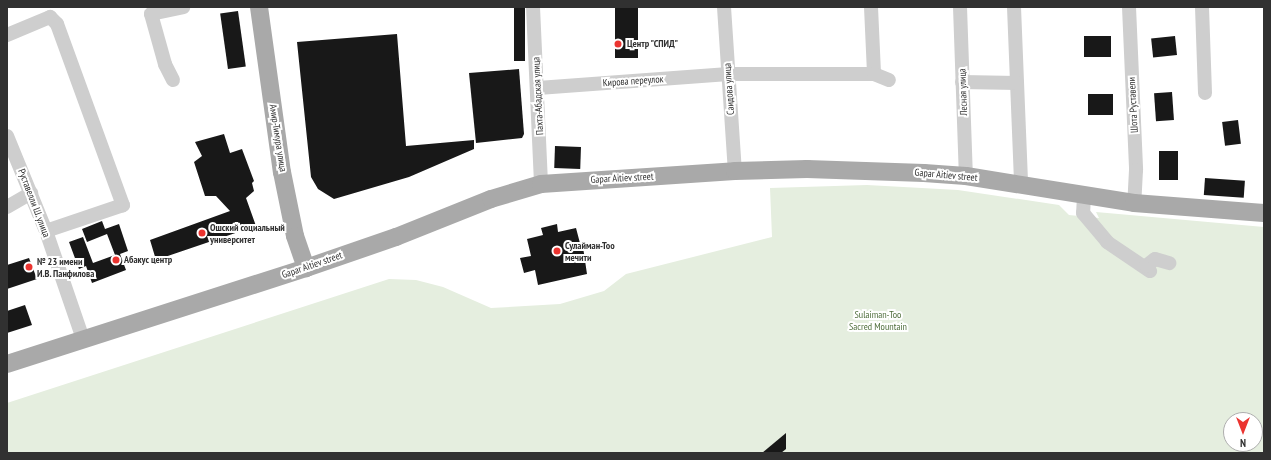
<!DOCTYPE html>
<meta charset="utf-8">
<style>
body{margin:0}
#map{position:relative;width:1271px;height:460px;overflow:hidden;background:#fff;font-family:"PT Sans Narrow",sans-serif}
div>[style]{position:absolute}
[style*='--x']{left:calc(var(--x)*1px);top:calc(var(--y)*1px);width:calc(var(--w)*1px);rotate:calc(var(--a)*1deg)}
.green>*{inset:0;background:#e5eedf}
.building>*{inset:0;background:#181818;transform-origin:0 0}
.minor>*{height:14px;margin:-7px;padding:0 7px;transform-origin:7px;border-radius:7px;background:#cecece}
.major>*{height:18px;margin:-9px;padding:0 9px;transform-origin:9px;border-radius:9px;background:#a9a9a9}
.dots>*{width:11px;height:11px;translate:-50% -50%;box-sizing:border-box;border:2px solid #fff;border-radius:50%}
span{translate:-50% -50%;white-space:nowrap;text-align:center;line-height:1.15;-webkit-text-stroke:4px #fff;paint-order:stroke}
.poi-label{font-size:10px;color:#313131;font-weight:700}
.left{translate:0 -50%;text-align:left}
.street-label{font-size:10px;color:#313131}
.park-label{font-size:10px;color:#4f6e3c}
.frame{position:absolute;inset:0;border:8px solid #313131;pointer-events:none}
.north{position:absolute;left:1223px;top:412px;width:40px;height:40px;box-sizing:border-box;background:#fff;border:1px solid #adadad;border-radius:50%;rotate:180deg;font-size:11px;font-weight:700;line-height:16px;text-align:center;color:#313131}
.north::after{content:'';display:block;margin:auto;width:14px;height:18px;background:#eb3430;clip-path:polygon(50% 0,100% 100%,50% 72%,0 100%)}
</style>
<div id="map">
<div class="green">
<div style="clip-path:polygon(evenodd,867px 185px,958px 190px,1059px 205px,1069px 215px,1099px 218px,1096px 212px,1264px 227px,1264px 453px,7px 453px,7px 403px,389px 279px,416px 280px,443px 287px,491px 308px,560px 304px,604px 291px,626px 274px,772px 237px,770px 188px,867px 185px,1231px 420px,1255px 420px,1255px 444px,1231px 444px,1231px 420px)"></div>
</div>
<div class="building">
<div style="left:514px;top:7px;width:11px;height:54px"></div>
<div style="left:615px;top:7px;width:23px;height:51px"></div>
<div style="left:238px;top:11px;width:56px;height:18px;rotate:82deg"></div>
<div style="clip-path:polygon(397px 34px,406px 146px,474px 140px,474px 149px,409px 177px,334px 199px,318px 189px,311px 177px,297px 42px)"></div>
<div style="left:1111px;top:36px;width:21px;height:27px;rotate:90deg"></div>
<div style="left:1175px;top:36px;width:19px;height:24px;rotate:84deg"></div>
<div style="clip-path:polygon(519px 69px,524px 134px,522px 138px,476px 143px,469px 73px)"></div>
<div style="left:1172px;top:92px;width:28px;height:18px;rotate:86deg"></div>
<div style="left:1088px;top:94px;width:25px;height:21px"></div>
<div style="left:1238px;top:120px;width:24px;height:16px;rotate:83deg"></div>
<div style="clip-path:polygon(224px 134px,230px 153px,242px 149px,254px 181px,252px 183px,254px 191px,246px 198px,256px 226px,156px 260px,150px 240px,230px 211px,216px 196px,205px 196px,194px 162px,202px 156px,195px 142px)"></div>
<div style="left:555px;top:146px;width:26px;height:22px;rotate:2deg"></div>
<div style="left:1159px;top:151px;width:19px;height:29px"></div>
<div style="left:1205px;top:178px;width:40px;height:17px;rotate:4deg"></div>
<div style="clip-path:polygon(102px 221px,105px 229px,119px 224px,128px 251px,120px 254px,126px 270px,92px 283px,86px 266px,79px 269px,69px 242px,83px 237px,93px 263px,115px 255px,107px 234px,87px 242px,82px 229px)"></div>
<div style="clip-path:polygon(557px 224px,558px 232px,576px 228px,581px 247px,583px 247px,587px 274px,538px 285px,535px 270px,524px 273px,520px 258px,531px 256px,527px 239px,543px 235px,541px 228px)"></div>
<div style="clip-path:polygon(29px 258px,37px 279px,7px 289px,7px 265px)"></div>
<div style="clip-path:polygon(25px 305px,32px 325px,7px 333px,7px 311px)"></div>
<div style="clip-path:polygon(786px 433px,786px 449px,781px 453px,762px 453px)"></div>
</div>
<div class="minor">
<div style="--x:533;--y:7;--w:177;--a:87.4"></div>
<div style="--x:724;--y:7;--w:164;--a:86.2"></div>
<div style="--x:871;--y:7;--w:67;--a:87.4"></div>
<div style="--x:960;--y:7;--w:169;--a:88"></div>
<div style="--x:1014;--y:7;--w:177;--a:87.7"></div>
<div style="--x:1129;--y:7;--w:163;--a:87.5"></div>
<div style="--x:1136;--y:170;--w:33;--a:93"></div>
<div style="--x:1202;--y:7;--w:86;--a:88"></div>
<div style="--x:7;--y:35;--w:47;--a:-22.7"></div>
<div style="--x:50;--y:17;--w:10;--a:45"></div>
<div style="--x:57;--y:24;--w:193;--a:70"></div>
<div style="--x:123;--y:205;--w:81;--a:161.3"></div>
<div style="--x:173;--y:80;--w:18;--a:-117"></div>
<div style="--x:165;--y:64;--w:52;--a:-105.6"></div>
<div style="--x:151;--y:14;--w:33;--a:-12"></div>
<div style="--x:962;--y:82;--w:55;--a:1"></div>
<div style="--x:538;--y:88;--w:191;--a:-4.2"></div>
<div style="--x:728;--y:74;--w:146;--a:0"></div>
<div style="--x:874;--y:74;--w:16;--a:22"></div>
<div style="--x:7;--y:136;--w:103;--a:67.7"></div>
<div style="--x:46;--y:231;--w:114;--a:71.1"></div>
<div style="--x:1084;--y:196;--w:17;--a:93"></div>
<div style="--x:1083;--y:213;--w:38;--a:50"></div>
<div style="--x:1107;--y:242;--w:52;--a:34"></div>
<div style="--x:7;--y:207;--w:28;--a:-30"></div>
<div style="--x:1146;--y:266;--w:11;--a:-38"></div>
<div style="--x:1155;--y:259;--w:15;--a:16"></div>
</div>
<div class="major">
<div style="--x:259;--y:7;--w:167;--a:82.1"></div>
<div style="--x:282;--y:172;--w:65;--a:78.5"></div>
<div style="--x:295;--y:236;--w:34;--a:71"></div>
<div style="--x:7;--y:364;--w:314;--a:-17.8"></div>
<div style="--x:306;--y:268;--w:95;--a:-19"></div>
<div style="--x:396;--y:237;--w:102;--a:-21.8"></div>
<div style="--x:491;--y:199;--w:52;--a:-16.7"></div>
<div style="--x:541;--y:184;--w:194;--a:-3.8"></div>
<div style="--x:735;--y:171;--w:72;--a:-1.6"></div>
<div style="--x:807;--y:169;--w:117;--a:2"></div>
<div style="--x:924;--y:173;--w:42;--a:4.1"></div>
<div style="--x:966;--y:176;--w:170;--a:9.1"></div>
<div style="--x:1134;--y:203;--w:130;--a:4.4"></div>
</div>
<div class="dots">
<div style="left:618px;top:44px;background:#eb3430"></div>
<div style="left:202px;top:233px;background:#eb3430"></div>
<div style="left:557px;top:251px;background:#eb3430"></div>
<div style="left:116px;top:260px;background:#eb3430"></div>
<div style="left:29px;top:267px;background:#eb3430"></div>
</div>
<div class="poi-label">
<span class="left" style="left:627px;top:44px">Центр "СПИД"</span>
<span class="left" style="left:210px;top:233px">Ошский социальный<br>университет</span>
<span class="left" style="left:565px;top:251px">Сулайман-Тоо<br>мечити</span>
<span class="left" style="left:124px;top:260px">Абакус центр</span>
<span class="left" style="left:37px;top:267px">№ 23 имени<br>И.В. Панфилова</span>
</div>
<div class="street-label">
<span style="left:633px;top:81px;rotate:-4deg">Кирова переулок</span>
<span style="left:729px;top:89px;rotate:-94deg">Саидова улица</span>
<span style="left:963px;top:92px;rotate:-92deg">Лесная улица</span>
<span style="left:538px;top:96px;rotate:-93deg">Пахта-Абадская улица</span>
<span style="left:1133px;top:105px;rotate:-93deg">Шота Руставели</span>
<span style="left:278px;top:138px;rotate:81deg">Амир-Тимура улица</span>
<span style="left:946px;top:175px;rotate:5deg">Gapar Aitiev street</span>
<span style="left:622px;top:178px;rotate:-3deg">Gapar Aitiev street</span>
<span style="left:34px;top:203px;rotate:69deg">Руставелли Ш. улица</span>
<span style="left:312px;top:265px;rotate:-19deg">Gapar Aitiev street</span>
</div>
<div class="park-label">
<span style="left:878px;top:320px">Sulaiman-Too<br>Sacred Mountain</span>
</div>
<div class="frame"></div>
<div class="north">N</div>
</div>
